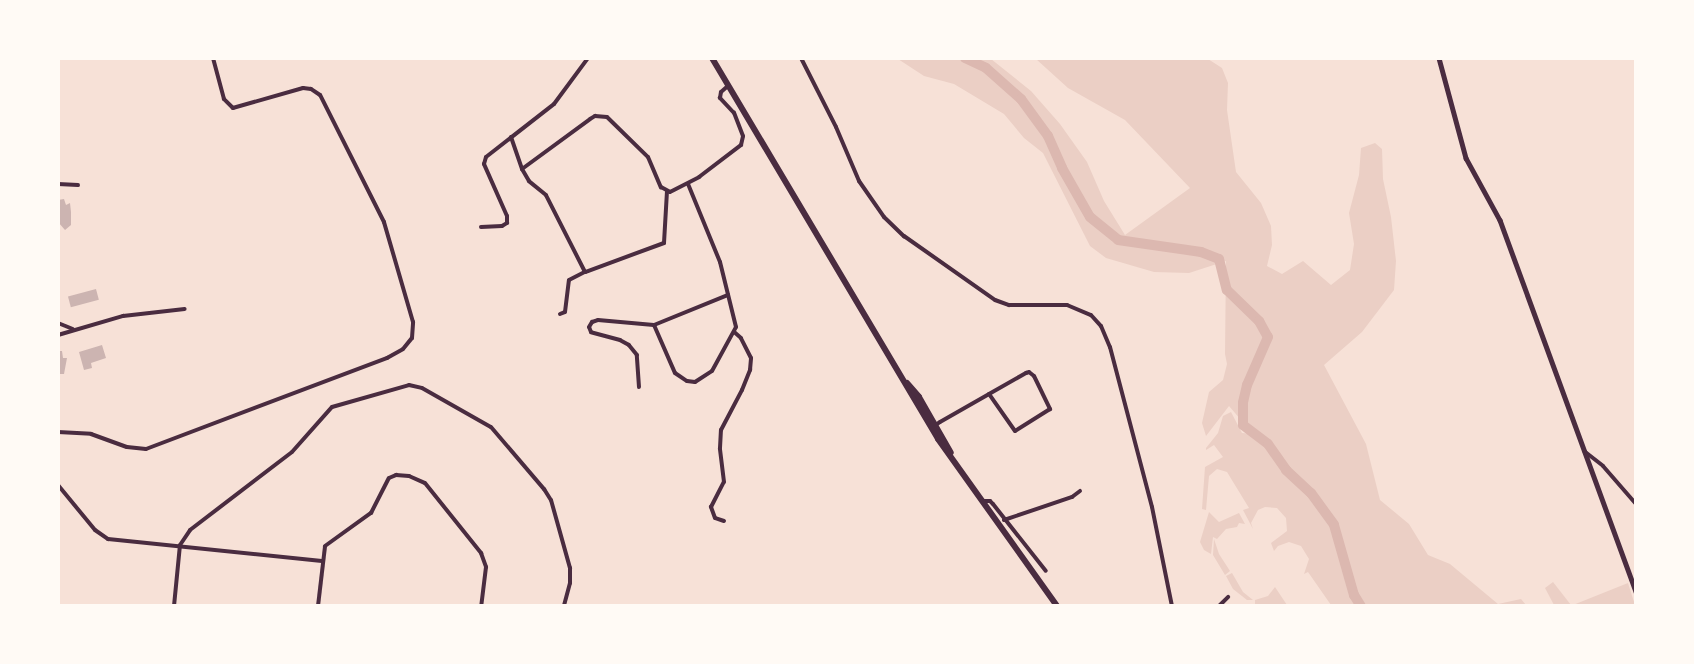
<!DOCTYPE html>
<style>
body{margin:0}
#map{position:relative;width:1694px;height:664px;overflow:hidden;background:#f7e1d7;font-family:Karla,sans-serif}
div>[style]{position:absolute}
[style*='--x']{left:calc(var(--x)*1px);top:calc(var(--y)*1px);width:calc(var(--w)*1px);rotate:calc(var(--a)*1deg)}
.green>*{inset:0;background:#ebcfc5}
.river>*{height:10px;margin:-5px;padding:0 5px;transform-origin:5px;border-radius:5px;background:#dcb8b0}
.building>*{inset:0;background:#ccb4b1;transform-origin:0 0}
.minor>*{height:4px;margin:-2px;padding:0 2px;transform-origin:2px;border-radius:2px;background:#4a2c40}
.tertiary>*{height:4.5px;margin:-2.25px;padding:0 2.25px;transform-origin:2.25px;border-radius:2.25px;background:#4a2c40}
.primary>*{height:6px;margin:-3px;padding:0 3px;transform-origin:3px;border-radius:3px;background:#4a2c40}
span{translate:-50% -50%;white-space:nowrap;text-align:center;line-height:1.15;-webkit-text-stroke:4.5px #fffaf5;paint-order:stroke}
.frame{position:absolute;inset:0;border:60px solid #fffaf5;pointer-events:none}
</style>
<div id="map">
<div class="green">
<div style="clip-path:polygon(898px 59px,991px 59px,1031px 91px,1060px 124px,1087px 162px,1104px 201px,1125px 235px,1190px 188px,1125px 120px,1068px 88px,1036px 59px,1208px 59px,1222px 68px,1228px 83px,1227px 110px,1236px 172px,1261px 203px,1271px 226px,1272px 245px,1267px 266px,1282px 274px,1303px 261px,1331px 285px,1350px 270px,1354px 244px,1349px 213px,1359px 175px,1361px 148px,1375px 143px,1382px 149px,1383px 179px,1391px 217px,1396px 261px,1394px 290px,1362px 332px,1324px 365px,1366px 444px,1380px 500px,1409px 524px,1428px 555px,1450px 564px,1498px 604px,1521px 599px,1526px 605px,1331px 605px,1308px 572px,1304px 574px,1309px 559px,1301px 546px,1289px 542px,1278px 546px,1274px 551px,1271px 543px,1287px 531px,1286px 518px,1277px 508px,1265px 507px,1258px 510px,1251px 523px,1253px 529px,1243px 510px,1249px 508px,1227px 472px,1217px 469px,1209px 476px,1206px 510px,1202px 509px,1205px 467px,1223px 457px,1214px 445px,1206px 450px,1206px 448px,1218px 433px,1223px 416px,1231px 412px,1242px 433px,1253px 434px,1229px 406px,1206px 436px,1202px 423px,1209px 392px,1223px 380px,1227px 364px,1225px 354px,1226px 261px,1189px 273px,1154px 272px,1106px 258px,1090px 246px,1043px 153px,1024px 138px,1004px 114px,954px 84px,924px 76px)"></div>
<div style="clip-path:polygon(1209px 512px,1219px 522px,1239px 513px,1245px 524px,1239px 523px,1237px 527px,1226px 529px,1217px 539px,1213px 537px,1211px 554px,1204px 550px,1200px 542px)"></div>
<div style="clip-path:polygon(1214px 539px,1219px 554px,1230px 571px,1225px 575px,1213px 555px)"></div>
<div style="clip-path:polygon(1232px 573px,1243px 592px,1253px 600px,1247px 600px,1233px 589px,1226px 576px)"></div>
<div style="clip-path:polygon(1553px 582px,1571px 605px,1554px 605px,1545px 588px)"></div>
<div style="clip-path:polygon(1628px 583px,1635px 605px,1573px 605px)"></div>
<div style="clip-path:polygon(1275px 587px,1287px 605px,1255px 605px,1255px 600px,1268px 596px)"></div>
</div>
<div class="river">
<div style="--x:965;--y:58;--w:23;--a:25"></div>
<div style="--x:986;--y:68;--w:47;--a:41.5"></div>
<div style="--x:1021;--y:99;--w:46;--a:53.9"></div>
<div style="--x:1048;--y:136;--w:35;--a:66"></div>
<div style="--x:1062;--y:168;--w:56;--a:60.3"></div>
<div style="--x:1090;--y:217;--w:36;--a:39"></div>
<div style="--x:1118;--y:240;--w:84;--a:8.2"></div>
<div style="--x:1201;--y:252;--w:19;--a:21"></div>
<div style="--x:1219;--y:259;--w:32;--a:76"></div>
<div style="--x:1227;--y:290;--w:45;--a:44.1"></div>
<div style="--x:1259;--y:321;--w:18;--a:61"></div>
<div style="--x:1268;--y:337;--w:52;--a:113.6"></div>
<div style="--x:1247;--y:385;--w:18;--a:103"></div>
<div style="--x:1243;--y:403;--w:22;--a:90"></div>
<div style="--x:1243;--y:425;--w:31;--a:37"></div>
<div style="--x:1268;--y:444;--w:32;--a:55"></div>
<div style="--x:1286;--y:470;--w:34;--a:43"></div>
<div style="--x:1311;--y:493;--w:39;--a:54"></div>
<div style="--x:1334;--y:525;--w:73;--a:74.1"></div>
<div style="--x:1354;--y:595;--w:13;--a:58"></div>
</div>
<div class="building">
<div style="clip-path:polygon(64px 199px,66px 205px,70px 203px,71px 212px,71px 225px,65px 230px,58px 222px,58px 200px)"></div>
<div style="left:96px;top:289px;width:11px;height:29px;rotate:75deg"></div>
<div style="clip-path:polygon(102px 345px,106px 358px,91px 363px,92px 368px,84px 370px,79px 352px)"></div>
<div style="clip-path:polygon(58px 351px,62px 351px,63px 358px,67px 358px,64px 374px,58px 374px)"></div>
</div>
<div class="minor">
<div style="--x:801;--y:58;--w:77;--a:63.1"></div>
<div style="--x:836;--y:127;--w:59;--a:66.9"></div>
<div style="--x:859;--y:181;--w:44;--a:55.2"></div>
<div style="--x:884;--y:217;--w:28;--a:44"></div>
<div style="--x:904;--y:236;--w:111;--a:35.1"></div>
<div style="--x:995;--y:300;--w:15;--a:20"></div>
<div style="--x:1009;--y:305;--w:58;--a:0"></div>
<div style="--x:1067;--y:305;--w:26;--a:23"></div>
<div style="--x:1091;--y:315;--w:15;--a:48"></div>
<div style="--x:1101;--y:326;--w:23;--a:67"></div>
<div style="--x:1110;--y:347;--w:165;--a:75.3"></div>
<div style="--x:1152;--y:507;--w:101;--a:78.6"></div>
<div style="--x:511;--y:137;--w:34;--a:71"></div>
<div style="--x:58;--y:184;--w:20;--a:3"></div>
<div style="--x:667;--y:191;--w:52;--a:93.3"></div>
<div style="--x:664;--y:243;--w:84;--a:159.8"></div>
<div style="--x:585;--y:272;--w:86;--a:-116.9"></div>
<div style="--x:546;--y:195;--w:22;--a:-141"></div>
<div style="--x:529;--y:181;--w:14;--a:-120"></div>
<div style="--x:522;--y:169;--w:84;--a:-36.3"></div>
<div style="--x:590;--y:119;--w:6;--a:-31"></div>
<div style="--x:595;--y:116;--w:12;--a:5"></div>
<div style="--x:607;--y:117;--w:57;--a:44.3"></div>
<div style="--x:648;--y:157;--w:33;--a:67"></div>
<div style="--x:661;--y:187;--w:10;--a:29"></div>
<div style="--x:670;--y:192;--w:33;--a:-27"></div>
<div style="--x:699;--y:177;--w:53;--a:-37.3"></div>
<div style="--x:741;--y:145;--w:9;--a:-77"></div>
<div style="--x:743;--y:136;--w:25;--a:-111"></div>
<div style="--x:734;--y:113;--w:21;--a:-133"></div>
<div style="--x:720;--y:98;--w:6;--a:-81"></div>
<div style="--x:721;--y:92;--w:9;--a:-41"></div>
<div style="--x:481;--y:227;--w:21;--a:-3"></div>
<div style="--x:502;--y:226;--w:6;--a:-31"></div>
<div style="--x:507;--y:223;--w:7;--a:-90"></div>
<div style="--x:507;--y:216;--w:57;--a:-113.9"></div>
<div style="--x:484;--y:164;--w:7;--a:-74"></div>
<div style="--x:486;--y:157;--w:86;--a:-37.9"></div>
<div style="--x:554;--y:104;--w:57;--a:-53.5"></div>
<div style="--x:560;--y:314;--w:5;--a:-22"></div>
<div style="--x:565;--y:312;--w:32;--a:-83"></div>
<div style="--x:569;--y:280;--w:18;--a:-27"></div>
<div style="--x:58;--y:323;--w:16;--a:22"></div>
<div style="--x:654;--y:325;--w:80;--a:-22.1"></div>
<div style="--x:58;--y:335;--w:68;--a:-16.3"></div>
<div style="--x:123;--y:316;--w:62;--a:-6.4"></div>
<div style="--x:639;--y:387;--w:32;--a:-94"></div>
<div style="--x:637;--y:355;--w:13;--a:-129"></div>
<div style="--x:629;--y:345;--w:10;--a:-151"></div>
<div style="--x:620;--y:340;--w:30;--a:-165"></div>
<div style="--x:591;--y:332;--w:5;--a:-112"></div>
<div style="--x:589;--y:327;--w:6;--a:-59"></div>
<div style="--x:592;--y:322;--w:6;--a:-18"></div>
<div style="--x:598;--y:320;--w:56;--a:5.1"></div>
<div style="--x:654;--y:325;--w:52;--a:66.4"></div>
<div style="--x:675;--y:373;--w:14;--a:34"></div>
<div style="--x:687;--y:381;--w:8;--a:7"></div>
<div style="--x:695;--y:382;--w:20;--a:-33"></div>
<div style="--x:712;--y:371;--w:50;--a:-61.4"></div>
<div style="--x:736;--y:327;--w:67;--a:-103.8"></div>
<div style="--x:720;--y:262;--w:84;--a:-112.3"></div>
<div style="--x:934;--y:426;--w:7;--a:-34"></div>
<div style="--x:940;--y:422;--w:56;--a:-29.7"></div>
<div style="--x:989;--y:394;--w:43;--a:-29.6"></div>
<div style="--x:1026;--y:373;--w:3;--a:-18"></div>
<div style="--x:1029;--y:372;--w:6;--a:39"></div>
<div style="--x:1034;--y:376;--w:37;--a:64"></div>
<div style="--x:1050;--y:409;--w:41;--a:147.8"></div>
<div style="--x:1015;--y:431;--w:45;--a:-125.1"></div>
<div style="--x:58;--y:432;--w:33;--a:3"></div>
<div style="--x:91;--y:434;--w:38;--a:20"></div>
<div style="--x:127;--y:447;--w:19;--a:6"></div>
<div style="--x:146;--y:449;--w:258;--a:-20.7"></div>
<div style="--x:387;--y:358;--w:18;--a:-29"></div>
<div style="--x:403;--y:349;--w:14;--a:-51"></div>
<div style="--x:412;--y:338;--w:16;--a:-86"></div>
<div style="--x:413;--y:322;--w:104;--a:-106.2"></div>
<div style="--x:384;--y:222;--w:142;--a:-116.7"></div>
<div style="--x:320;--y:95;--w:11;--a:-146"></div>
<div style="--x:311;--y:89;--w:8;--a:-173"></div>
<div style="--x:303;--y:88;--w:73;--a:164.1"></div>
<div style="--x:233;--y:108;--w:13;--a:-135"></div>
<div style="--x:224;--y:99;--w:42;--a:-105"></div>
<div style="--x:1584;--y:451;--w:24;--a:38"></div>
<div style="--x:1603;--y:466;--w:50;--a:49"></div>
<div style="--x:58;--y:485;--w:58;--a:50.6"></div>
<div style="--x:95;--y:530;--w:16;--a:35"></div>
<div style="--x:108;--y:539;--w:215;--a:5.9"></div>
<div style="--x:982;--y:501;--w:8;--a:0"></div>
<div style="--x:990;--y:501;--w:4;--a:45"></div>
<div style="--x:993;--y:504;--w:85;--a:51.7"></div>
<div style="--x:1004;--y:520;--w:72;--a:-18.7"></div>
<div style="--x:1072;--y:497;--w:10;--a:-37"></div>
<div style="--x:724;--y:521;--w:9;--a:-162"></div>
<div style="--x:715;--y:518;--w:12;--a:-110"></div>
<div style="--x:711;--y:507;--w:28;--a:-63"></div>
<div style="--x:724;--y:482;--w:34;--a:-97"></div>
<div style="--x:720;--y:448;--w:18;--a:-87"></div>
<div style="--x:721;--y:430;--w:45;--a:-62.3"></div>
<div style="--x:742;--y:390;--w:22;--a:-68"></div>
<div style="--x:750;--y:370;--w:12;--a:-85"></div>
<div style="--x:751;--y:358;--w:22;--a:-117"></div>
<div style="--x:741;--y:338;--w:9;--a:-139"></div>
<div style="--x:174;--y:606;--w:61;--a:-84.4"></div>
<div style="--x:180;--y:545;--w:18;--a:-56"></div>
<div style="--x:190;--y:530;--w:128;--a:-37.4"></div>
<div style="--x:292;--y:452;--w:60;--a:-48.4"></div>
<div style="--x:332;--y:407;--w:80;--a:-15.9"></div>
<div style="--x:409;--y:385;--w:13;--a:13"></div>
<div style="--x:422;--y:388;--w:79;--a:29.5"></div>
<div style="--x:491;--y:427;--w:82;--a:49.5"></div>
<div style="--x:544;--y:489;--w:13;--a:58"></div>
<div style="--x:551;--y:500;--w:71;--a:74.4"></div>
<div style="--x:570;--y:568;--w:15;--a:90"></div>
<div style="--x:570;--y:583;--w:24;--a:105"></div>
<div style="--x:318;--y:606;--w:60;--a:-83.3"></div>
<div style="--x:325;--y:546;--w:57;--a:-35.7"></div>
<div style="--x:371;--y:513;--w:39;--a:-63"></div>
<div style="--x:389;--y:478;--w:8;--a:-23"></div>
<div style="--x:396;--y:475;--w:13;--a:4"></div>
<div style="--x:409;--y:476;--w:17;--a:24"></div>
<div style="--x:425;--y:483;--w:90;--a:51.3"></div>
<div style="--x:481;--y:553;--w:15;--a:70"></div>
<div style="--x:486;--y:567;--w:39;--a:97"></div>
<div style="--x:1219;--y:606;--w:13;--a:-45"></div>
</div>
<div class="tertiary">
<div style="--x:1439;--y:58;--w:104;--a:74.9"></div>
<div style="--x:1466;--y:158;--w:71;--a:61.3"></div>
<div style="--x:1500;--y:220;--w:396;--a:69.9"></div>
</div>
<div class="primary">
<div style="--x:712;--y:58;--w:443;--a:59.3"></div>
<div style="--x:938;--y:439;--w:205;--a:54.5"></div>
<div style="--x:907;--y:383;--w:18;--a:49"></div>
<div style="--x:919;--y:397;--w:64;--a:60.3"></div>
</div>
<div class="frame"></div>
</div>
